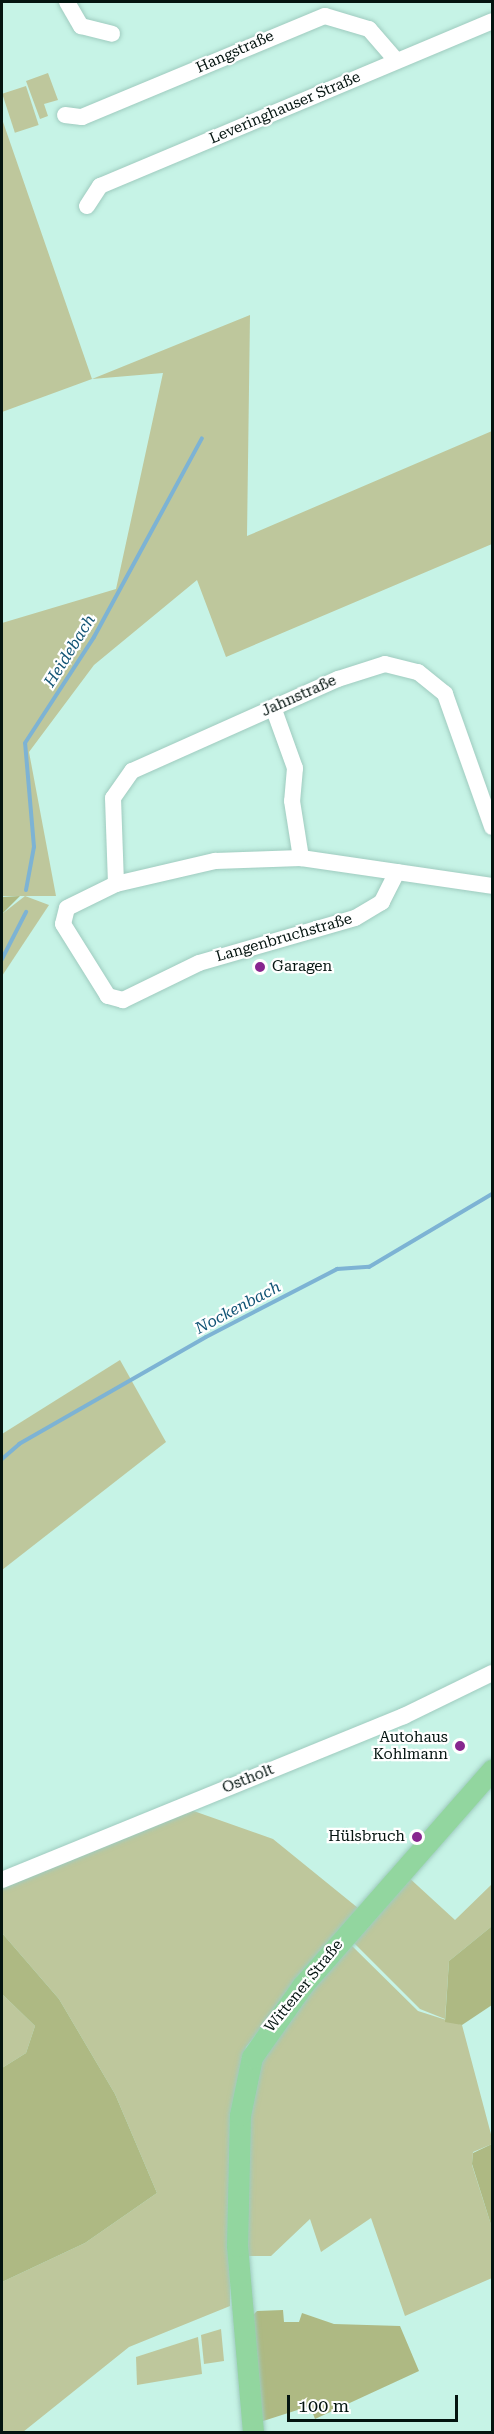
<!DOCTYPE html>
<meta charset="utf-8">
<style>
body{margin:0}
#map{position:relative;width:494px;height:2434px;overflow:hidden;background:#c6f3e6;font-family:"Roboto Serif",serif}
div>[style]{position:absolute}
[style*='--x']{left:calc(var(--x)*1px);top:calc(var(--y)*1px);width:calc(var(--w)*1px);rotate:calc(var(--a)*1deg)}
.green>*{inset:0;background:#bec79c;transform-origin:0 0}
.forest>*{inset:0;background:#aeb983}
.stream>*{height:4px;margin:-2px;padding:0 2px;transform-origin:2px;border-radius:2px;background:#7db3d4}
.roads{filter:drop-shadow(0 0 2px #9fcbbf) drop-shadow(0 0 2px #9fcbbf)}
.minor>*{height:16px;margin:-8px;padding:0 8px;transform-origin:8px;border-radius:8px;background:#fff}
.major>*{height:21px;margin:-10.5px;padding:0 10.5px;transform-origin:10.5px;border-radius:10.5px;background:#92d69f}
.dots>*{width:16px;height:16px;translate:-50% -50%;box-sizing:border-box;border:3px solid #fff;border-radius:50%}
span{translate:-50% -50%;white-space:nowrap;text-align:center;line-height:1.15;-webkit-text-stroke:4.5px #fff;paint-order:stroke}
.street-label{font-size:15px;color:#041410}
.poi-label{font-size:15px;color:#041410}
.left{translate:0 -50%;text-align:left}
.right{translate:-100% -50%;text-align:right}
.water-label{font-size:16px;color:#125475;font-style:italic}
.frame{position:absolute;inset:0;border:3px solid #041410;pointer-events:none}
.scale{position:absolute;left:287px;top:2395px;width:171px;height:27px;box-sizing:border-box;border:3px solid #041410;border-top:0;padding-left:8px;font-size:18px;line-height:21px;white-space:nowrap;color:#041410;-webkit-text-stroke:4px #fff;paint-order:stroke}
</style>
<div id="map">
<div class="green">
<div style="clip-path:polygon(48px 73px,58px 100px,44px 104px,48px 116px,40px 119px,26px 81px)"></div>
<div style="left:26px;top:86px;width:41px;height:25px;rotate:72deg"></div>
<div style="clip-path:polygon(2px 119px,92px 379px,250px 315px,247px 536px,492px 431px,492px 544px,226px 657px,197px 580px,94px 665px,29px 752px,56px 896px,2px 896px,2px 623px,116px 589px,163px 373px,92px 379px,2px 412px)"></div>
<div style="clip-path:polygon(25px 896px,49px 905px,2px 976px,2px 914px)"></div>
<div style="clip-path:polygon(120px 1360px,166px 1442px,2px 1570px,2px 1434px)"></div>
<div style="clip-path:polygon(188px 1809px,273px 1839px,358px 1908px,246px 2047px,231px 2134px,230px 2306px,129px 2347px,23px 2432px,2px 2432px,2px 2282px,85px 2243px,157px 2193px,115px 2094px,59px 1999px,2px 1933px,2px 1883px)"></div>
<div style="clip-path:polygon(406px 1875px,455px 1920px,492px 1884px,492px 1926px,449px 1961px,445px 2019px,420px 2009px,351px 1940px)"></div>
<div style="clip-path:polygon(349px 1943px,418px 2011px,462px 2025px,492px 2138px,492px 2144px,473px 2152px,472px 2165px,492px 2228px,492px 2278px,405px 2316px,371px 2218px,321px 2252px,310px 2219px,271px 2256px,244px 2256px,251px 2081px,261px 2053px)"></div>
<div style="clip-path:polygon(2px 1994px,35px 2026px,26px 2053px,2px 2068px)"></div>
<div style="clip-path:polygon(221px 2329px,224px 2361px,204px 2364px,201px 2335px)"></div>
<div style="clip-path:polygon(198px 2337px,202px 2374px,137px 2385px,136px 2357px)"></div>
</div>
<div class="forest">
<div style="clip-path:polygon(20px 896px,2px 914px,2px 897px)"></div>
<div style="clip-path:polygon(492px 1926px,492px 2005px,462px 2025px,445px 2022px,449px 1961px)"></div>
<div style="clip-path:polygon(2px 1933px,59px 1999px,115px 2094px,157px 2193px,85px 2243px,2px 2282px,2px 2068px,26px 2053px,35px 2026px,2px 1994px)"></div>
<div style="clip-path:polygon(492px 2144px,492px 2228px,472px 2164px,473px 2153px)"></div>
<div style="clip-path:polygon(283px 2310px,284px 2322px,299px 2322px,302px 2313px,334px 2324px,400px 2326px,419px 2371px,315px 2419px,310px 2406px,260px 2422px,251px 2317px,257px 2311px)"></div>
</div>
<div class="stream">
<div style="--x:26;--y:890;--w:44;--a:-79.5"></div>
<div style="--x:34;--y:847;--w:104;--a:-94.9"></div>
<div style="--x:25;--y:743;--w:126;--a:-56.9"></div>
<div style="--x:94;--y:637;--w:226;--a:-61.5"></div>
<div style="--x:2;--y:959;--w:53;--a:-62.9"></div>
<div style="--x:2;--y:1459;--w:23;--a:-41"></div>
<div style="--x:19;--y:1444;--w:215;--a:-29.8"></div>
<div style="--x:206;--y:1337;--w:148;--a:-27.4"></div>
<div style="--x:337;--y:1269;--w:32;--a:-4"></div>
<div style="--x:369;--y:1267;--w:143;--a:-30.7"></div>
</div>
<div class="roads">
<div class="minor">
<div style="--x:67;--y:2;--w:28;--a:60"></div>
<div style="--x:81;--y:26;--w:32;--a:14"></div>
<div style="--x:65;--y:115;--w:17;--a:7"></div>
<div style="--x:82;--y:117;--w:263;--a:-22.6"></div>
<div style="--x:325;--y:16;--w:46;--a:16.5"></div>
<div style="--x:369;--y:29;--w:40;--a:49"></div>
<div style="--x:87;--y:206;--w:24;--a:-57"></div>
<div style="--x:100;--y:186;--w:425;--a:-22.8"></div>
<div style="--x:273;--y:707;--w:65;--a:70.2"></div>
<div style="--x:295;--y:768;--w:33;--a:95"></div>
<div style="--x:292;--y:801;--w:58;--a:81"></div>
<div style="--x:397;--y:872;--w:34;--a:117"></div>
<div style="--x:382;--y:902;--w:31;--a:149"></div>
<div style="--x:355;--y:918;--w:162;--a:163.9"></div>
<div style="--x:199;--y:963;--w:85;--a:154"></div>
<div style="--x:123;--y:1000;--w:16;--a:-165"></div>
<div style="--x:108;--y:996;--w:85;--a:-122"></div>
<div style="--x:63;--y:924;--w:16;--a:-76"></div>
<div style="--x:67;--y:908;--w:55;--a:-26.1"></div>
<div style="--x:116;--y:884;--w:102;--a:-13.1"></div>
<div style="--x:215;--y:861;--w:86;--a:-2"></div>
<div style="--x:301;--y:858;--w:193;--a:8.3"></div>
<div style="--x:116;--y:884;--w:86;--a:-92"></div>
<div style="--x:113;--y:798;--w:33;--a:-55"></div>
<div style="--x:132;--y:771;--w:226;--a:-24.1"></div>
<div style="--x:338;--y:679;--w:49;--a:-17.7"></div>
<div style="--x:385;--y:664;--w:34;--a:14"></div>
<div style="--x:418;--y:672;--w:35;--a:39"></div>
<div style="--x:445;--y:694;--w:141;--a:70.5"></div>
<div style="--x:2;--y:1880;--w:434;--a:-22.2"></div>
<div style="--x:404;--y:1716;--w:98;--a:-26"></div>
</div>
<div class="major">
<div style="--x:253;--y:2432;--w:187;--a:-94.9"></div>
<div style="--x:237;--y:2246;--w:131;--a:-88.7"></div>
<div style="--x:240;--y:2115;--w:59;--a:-78.3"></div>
<div style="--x:252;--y:2057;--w:87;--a:-54.8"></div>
<div style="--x:302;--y:1986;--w:288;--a:-48.7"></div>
</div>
</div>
<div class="dots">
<div style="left:260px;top:967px;background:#87268f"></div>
<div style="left:460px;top:1746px;background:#87268f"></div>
<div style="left:417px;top:1837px;background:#87268f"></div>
</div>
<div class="street-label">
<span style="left:235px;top:52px;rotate:-24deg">Hangstraße</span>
<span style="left:285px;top:108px;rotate:-23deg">Leveringhauser Straße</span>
<span style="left:299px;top:696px;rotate:-24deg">Jahnstraße</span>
<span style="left:284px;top:938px;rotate:-16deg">Langenbruchstraße</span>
<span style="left:248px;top:1779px;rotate:-22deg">Ostholt</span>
<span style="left:304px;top:1986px;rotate:-51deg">Wittener Straße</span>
</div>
<div class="poi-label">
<span class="left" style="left:272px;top:967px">Garagen</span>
<span class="right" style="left:448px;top:1746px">Autohaus<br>Kohlmann</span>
<span class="right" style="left:405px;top:1837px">Hülsbruch</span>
</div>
<div class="water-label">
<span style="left:70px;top:651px;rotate:-58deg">Heidebach</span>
<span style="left:238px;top:1308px;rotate:-28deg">Nockenbach</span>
</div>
<div class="frame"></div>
<div class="scale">100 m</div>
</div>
